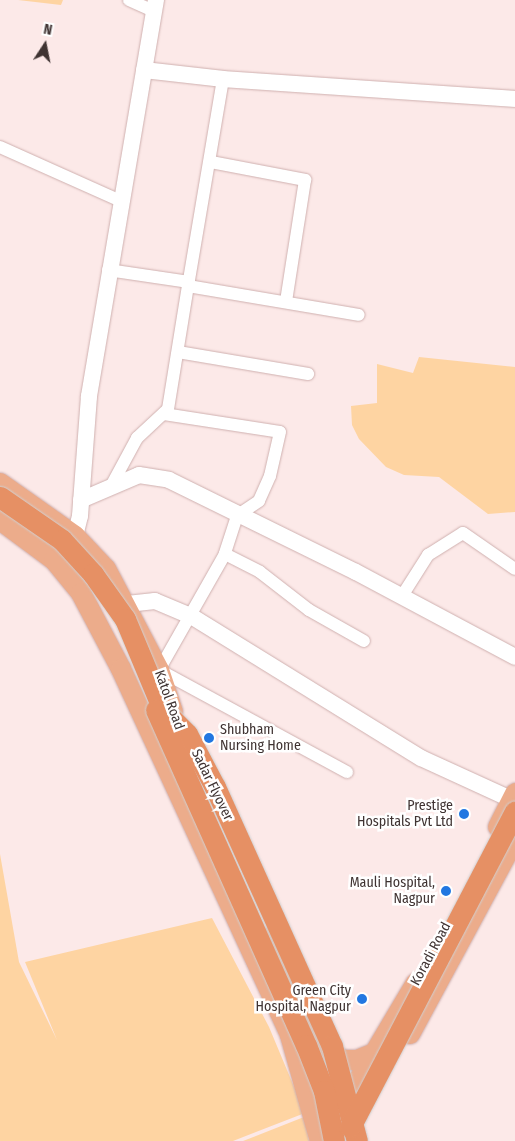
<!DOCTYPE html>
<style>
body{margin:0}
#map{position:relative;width:515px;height:1141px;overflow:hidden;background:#fce9e8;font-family:"Fira Sans Condensed",sans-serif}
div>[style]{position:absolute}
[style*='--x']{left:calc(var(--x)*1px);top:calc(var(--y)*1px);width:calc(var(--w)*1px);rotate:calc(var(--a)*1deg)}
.green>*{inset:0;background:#fed4a2}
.roads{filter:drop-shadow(0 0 1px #cfb0af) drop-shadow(0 0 1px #cfb0af)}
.minor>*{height:12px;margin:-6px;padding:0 6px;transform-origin:6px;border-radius:6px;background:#fff}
.tertiary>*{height:16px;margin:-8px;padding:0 8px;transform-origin:8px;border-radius:8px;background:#fff}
.primary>*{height:20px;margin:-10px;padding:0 10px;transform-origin:10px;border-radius:10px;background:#ecac8b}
.bridges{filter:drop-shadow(0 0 1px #d1cece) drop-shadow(0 0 1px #d1cece)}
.trunk-bridge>*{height:21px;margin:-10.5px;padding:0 10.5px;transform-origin:10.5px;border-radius:10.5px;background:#e69064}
.dots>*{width:14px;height:14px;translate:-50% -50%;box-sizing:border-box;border:2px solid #fff;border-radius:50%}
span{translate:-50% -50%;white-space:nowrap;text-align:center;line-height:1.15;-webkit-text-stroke:5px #fff;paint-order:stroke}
.street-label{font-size:14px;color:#3f3332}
.poi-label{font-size:14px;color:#3f3332}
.left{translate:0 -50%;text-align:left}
.right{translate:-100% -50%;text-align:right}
.north{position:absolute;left:20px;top:20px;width:50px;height:50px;-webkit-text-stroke:4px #fff;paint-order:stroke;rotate:11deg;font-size:14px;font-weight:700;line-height:20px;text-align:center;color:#3f3332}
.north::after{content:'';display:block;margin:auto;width:18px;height:22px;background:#3f3332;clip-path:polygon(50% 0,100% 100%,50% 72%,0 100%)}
</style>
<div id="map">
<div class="green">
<div style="clip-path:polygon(18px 0,63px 0,61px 5px)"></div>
<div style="clip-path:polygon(419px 357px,515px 367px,515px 512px,488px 514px,439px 477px,404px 475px,386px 467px,359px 439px,352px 425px,351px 406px,377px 403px,377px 364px,413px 373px)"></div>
<div style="clip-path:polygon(0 854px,19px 962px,57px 1040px,25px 962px,212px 918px,269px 1027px,305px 1113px,233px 1141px,0 1141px)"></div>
<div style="clip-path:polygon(304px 1117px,309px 1141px,243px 1141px)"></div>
</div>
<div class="roads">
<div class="minor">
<div style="--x:129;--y:0;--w:27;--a:24"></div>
<div style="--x:223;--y:79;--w:210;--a:99.6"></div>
<div style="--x:188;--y:286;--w:173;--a:9.6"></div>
<div style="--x:0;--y:147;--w:135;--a:24.1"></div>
<div style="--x:211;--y:162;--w:96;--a:10.8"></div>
<div style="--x:305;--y:180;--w:123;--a:98.9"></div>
<div style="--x:108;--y:270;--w:82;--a:8.4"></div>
<div style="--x:178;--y:352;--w:132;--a:9.6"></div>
<div style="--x:164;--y:414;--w:117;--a:8.8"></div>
<div style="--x:280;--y:432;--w:45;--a:102.8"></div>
<div style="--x:270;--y:476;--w:27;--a:114"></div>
<div style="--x:259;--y:501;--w:27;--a:146"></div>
<div style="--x:237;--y:516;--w:40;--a:108"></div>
<div style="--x:225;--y:554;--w:133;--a:119.6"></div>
<div style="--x:159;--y:670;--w:214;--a:28.5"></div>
<div style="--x:110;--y:488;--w:57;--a:-61.6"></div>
<div style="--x:137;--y:438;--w:42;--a:-43.1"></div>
<div style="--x:168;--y:409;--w:125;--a:-80.8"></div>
<div style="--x:225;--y:554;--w:39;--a:27"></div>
<div style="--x:260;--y:572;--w:62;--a:37.8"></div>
<div style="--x:309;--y:610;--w:63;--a:29.4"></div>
<div style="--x:402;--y:596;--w:49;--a:-57.6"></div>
<div style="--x:428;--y:555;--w:41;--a:-32.2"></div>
<div style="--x:463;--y:533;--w:63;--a:34.7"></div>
</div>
<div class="tertiary">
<div style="--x:144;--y:70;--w:80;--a:6.5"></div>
<div style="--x:223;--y:79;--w:293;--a:3.9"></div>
<div style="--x:81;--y:500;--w:63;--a:-23.3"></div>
<div style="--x:139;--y:475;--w:30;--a:9"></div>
<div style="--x:169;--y:480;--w:208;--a:26.2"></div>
<div style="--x:356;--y:572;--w:180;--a:28.1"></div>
<div style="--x:68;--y:544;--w:11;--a:-49"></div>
<div style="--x:75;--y:536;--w:21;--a:-76"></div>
<div style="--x:80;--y:516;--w:120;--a:-85.7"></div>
<div style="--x:89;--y:396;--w:402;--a:-80.4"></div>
<div style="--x:127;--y:604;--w:28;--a:-6"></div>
<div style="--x:155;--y:601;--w:39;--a:23"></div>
<div style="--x:191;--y:616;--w:270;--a:31.7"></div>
<div style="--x:421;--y:758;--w:103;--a:24.6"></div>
</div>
<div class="primary">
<div style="--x:0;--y:483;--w:92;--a:35.2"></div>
<div style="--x:75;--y:536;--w:45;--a:46.8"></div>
<div style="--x:106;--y:569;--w:114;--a:62.3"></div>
<div style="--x:159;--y:670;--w:44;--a:71.6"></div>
<div style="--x:0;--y:520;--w:67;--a:36.5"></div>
<div style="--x:54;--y:560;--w:43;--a:50.7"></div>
<div style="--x:81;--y:593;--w:86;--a:62.2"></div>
<div style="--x:121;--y:669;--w:403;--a:65.2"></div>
<div style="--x:290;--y:1035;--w:110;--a:74.2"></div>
<div style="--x:498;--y:827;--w:38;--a:-63"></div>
<div style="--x:272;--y:937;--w:159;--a:67.5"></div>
<div style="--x:410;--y:1034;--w:221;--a:-61.7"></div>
<div style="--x:321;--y:1051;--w:25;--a:21"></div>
<div style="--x:344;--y:1060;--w:13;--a:0"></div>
<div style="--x:357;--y:1060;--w:16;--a:-22"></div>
<div style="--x:340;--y:1111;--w:149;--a:-59.3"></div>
</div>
</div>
<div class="bridges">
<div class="trunk-bridge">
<div style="--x:0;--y:497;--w:75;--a:34.7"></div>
<div style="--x:62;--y:540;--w:46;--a:47.6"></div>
<div style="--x:93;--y:574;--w:55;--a:54.6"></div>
<div style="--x:125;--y:619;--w:99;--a:67.3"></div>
<div style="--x:163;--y:710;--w:34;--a:45"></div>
<div style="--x:187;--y:734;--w:60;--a:62.2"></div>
<div style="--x:215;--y:787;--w:284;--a:65.7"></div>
<div style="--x:332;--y:1046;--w:98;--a:75.3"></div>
<div style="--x:156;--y:710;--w:367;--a:65.9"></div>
<div style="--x:306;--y:1045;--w:49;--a:68.6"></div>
<div style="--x:324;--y:1091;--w:51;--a:78.7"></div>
<div style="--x:350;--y:1127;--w:356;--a:-62.4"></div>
</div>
</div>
<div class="dots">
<div style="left:209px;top:738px;background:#2277e1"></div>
<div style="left:464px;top:814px;background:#2277e1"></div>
<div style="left:446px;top:891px;background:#2277e1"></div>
<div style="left:362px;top:999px;background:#2277e1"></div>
</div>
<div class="street-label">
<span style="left:169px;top:700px;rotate:70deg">Katol Road</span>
<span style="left:212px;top:785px;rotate:64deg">Sadar Flyover</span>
<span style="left:431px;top:954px;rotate:-62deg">Koradi Road</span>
</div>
<div class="poi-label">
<span class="left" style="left:220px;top:738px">Shubham<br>Nursing Home</span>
<span class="right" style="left:453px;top:814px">Prestige<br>Hospitals Pvt Ltd</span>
<span class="right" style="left:435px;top:891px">Mauli Hospital,<br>Nagpur</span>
<span class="right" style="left:351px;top:999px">Green City<br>Hospital, Nagpur</span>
</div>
<div class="north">N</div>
</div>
